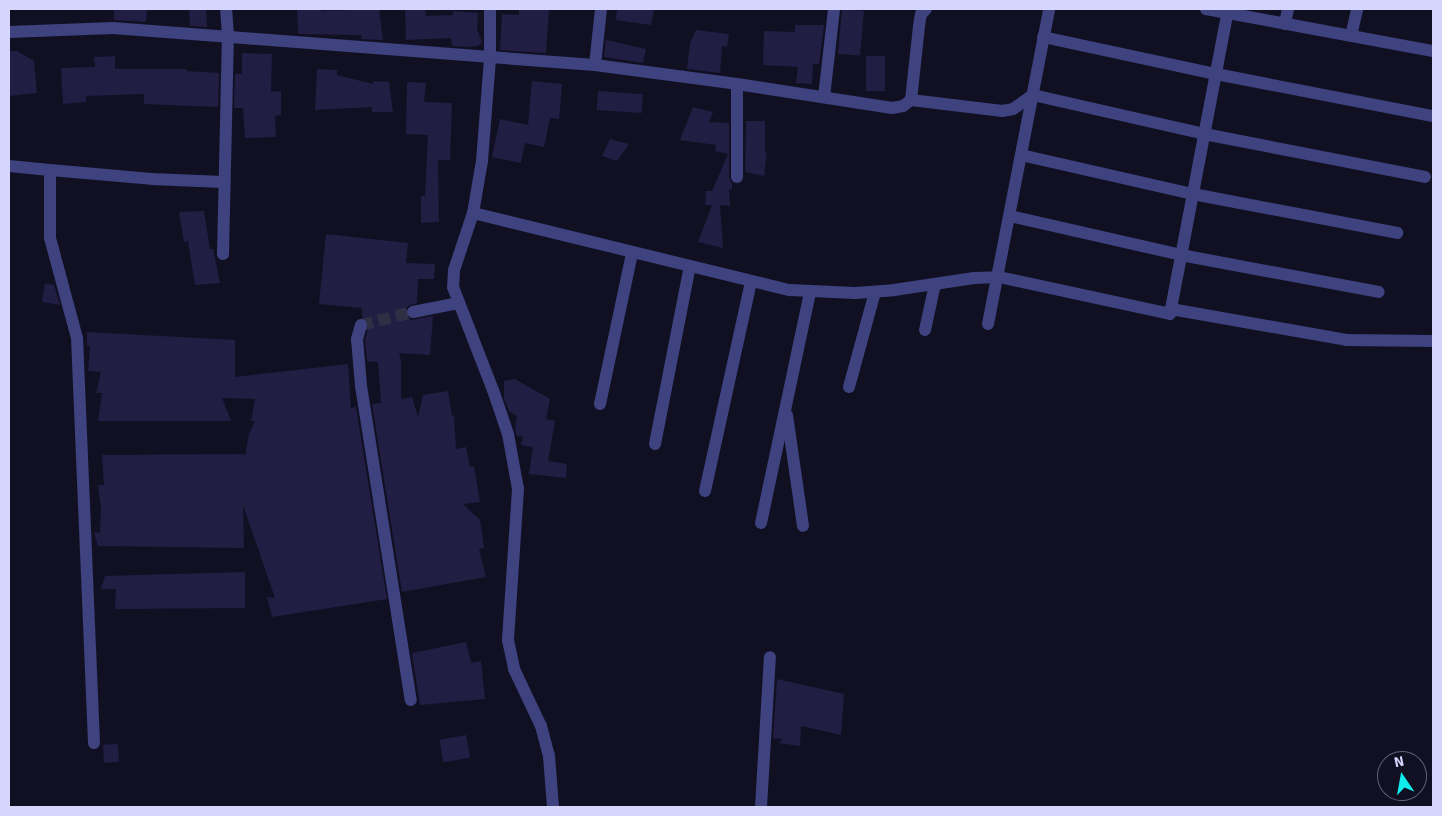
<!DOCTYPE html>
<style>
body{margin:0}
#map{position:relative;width:1442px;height:816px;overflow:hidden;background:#111023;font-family:Signika,sans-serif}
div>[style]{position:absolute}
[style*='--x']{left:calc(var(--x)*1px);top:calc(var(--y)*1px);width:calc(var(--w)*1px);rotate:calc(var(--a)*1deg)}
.building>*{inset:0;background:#211d43;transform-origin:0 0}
.minor-tunnel>*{height:12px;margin-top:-6px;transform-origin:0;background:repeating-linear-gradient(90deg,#2f2e44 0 12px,transparent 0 18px)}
.minor>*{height:12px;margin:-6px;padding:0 6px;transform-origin:6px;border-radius:6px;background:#3e427f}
span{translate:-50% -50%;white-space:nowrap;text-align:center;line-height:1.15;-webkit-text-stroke:4.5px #111023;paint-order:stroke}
.frame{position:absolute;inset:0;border:10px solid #d6d5fc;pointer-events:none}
.north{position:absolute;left:1377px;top:751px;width:50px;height:50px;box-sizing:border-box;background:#111023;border:1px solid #605f7a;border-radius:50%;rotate:348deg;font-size:14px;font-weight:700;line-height:20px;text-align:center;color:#d6d5fc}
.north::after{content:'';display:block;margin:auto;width:18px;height:22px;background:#10eced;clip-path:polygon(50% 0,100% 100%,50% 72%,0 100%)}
</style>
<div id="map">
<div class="building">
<div style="clip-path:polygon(114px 9px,147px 9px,146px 22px,114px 20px)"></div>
<div style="clip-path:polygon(189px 9px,206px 9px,207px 27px,190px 26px)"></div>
<div style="clip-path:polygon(297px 9px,321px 9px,322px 11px,379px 9px,383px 40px,361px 39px,361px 35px,298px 34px)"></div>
<div style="clip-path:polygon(405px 9px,425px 9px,426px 16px,453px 15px,453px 11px,478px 13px,477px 29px,482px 42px,478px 46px,470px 47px,452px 46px,451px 38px,406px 40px)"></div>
<div style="clip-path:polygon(519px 9px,549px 9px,546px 53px,500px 50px,502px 14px,519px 15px)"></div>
<div style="clip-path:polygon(617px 9px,654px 9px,651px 25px,616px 20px)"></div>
<div style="left:842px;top:9px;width:22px;height:45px;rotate:5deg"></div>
<div style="clip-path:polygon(795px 25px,824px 25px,819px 64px,813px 64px,812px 84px,796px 83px,798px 67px,763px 65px,764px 31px,795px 32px)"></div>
<div style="clip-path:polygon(696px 30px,729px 34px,727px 47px,722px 46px,720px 73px,687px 69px,690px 43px)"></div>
<div style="clip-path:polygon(606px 40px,646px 49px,643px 63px,604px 57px)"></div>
<div style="clip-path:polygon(9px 51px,17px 51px,34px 61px,37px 93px,9px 96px)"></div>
<div style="clip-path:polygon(242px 53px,272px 54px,271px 92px,281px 91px,281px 115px,275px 116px,276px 137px,245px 138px,243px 108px,234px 108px,235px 74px,242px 74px)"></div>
<div style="clip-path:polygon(115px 56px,115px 69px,186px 69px,186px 71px,219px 73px,218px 107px,144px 104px,144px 94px,86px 96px,86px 102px,63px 104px,61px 68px,95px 67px,94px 57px)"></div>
<div style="left:866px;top:56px;width:19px;height:35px"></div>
<div style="clip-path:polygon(317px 69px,337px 70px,337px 75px,373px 84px,373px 81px,389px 82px,393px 112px,372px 112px,372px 107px,315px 110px)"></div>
<div style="clip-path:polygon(532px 81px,562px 84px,559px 119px,550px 118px,544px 147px,525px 143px,521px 163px,492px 157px,500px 119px,528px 125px)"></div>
<div style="clip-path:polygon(409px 82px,426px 83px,424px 102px,452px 103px,450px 160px,438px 160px,439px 222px,421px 223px,421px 196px,425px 196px,428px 135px,406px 134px,407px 83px)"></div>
<div style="left:598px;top:91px;width:45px;height:19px;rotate:4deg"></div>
<div style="clip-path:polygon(693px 107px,713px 112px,709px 122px,729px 123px,729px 177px,732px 184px,732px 190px,729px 189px,730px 206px,720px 205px,723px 248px,698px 242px,712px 205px,705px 205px,706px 191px,712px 191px,728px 154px,715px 151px,716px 145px,680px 140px)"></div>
<div style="clip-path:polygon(746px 121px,765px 121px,765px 153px,767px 152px,764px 176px,745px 172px)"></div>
<div style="clip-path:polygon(610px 139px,629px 144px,617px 161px,602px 156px)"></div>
<div style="clip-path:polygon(204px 211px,210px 249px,213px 249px,220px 283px,195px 285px,188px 241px,184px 242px,179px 212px)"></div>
<div style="clip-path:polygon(326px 234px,408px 243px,406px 263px,435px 264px,434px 279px,418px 279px,417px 303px,408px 306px,405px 310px,407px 317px,411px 320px,433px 316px,430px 355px,399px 353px,401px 362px,401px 399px,412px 397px,418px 417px,423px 395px,448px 391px,452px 416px,454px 415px,456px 449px,466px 447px,470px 467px,474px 466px,480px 502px,463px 504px,480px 520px,484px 548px,479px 549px,486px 577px,402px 592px,372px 404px,381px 403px,378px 362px,367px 361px,365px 340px,369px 324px,362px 317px,362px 308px,319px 304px)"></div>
<div style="clip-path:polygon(45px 283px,54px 285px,60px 305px,42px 302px)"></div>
<div style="clip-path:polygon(87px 332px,235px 340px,235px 377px,348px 364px,351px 408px,356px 407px,387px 599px,272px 617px,267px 597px,275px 598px,243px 505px,244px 548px,98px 546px,94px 532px,100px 533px,101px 509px,98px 485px,104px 485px,102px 455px,244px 454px,245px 456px,249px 434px,255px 421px,251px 421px,255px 399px,222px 398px,231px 421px,98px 421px,102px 393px,96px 393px,101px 372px,88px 371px,90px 346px,87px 346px)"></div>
<div style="clip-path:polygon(515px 379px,550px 399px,546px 419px,555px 421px,548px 461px,567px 464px,566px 478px,529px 474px,533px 447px,521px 445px,523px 437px,517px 436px,515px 429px,517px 416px,509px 411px,504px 398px,504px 381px)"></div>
<div style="clip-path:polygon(245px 572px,245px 608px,115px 609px,116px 589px,101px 589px,105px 576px)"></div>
<div style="clip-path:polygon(466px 642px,471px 663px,481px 661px,485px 699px,420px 705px,412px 653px)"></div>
<div style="clip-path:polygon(777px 679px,844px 694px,841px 735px,801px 726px,800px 746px,779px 743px,782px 739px,773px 738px)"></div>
<div style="left:466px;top:735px;width:23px;height:27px;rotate:80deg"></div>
<div style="left:118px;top:744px;width:18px;height:15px;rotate:87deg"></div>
</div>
<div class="minor-tunnel">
<div style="--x:361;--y:325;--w:54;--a:-14"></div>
</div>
<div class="minor">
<div style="--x:490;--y:9;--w:50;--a:90"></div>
<div style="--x:490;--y:59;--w:102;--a:94.5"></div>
<div style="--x:482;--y:161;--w:53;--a:99.8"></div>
<div style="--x:473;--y:213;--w:60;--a:108.4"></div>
<div style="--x:454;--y:270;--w:17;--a:93"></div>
<div style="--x:453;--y:287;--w:110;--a:68.8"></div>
<div style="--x:493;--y:390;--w:46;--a:71.2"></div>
<div style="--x:508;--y:434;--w:56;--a:79.7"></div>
<div style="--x:518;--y:489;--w:151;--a:93.8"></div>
<div style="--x:508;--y:640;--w:30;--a:78"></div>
<div style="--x:514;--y:669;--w:63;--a:64.7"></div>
<div style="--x:541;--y:726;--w:31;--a:75"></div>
<div style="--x:549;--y:756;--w:51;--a:85.5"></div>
<div style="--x:1206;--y:9;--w:231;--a:10.5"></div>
<div style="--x:1285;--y:24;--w:15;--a:-79"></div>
<div style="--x:9;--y:32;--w:104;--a:-2.2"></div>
<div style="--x:113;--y:28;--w:483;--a:4.4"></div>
<div style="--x:595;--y:65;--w:143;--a:7.6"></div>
<div style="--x:737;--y:84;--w:157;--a:8.8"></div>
<div style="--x:892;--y:108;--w:11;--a:-10"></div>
<div style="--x:903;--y:106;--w:10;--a:-37"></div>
<div style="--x:911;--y:100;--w:74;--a:-83.8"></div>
<div style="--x:919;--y:26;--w:12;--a:-81"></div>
<div style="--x:921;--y:14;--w:7;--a:-45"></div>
<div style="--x:1351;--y:36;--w:28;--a:-77"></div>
<div style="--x:1043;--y:37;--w:177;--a:12.1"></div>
<div style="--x:1216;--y:74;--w:221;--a:11"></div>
<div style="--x:595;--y:65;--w:56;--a:-83.9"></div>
<div style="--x:737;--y:84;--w:93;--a:90"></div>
<div style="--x:824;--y:97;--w:89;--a:-83.5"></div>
<div style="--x:911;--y:100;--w:92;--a:6.9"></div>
<div style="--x:1002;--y:111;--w:11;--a:-10"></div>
<div style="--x:1013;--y:109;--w:24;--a:-35"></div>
<div style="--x:1033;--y:95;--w:175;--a:12.8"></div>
<div style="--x:1204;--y:134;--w:225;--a:11"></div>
<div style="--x:1021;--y:155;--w:176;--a:12.8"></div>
<div style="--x:1193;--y:194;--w:208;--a:10.8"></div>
<div style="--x:9;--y:166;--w:41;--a:5.6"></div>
<div style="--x:473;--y:213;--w:326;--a:13.7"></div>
<div style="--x:790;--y:290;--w:65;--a:2.6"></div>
<div style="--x:855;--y:293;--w:39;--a:-4"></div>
<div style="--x:894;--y:290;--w:81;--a:-8.5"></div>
<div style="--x:974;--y:278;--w:25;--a:-2"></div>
<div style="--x:999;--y:277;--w:175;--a:12.2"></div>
<div style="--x:1170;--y:314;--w:310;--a:-79.2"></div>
<div style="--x:1010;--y:216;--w:175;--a:12.8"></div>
<div style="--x:1181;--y:255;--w:201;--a:10.6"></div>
<div style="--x:223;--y:254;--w:218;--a:-88.7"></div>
<div style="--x:228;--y:36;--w:27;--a:-94"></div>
<div style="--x:1171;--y:309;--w:178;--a:10"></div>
<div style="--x:1346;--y:340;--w:87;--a:0.7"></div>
<div style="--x:413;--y:312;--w:47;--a:-11.1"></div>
<div style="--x:988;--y:324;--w:321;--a:-79"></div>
<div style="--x:361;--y:325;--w:15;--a:106"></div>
<div style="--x:357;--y:339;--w:47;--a:85.1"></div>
<div style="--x:361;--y:386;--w:318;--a:81"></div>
<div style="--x:925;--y:330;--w:47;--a:-77.7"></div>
<div style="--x:849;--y:387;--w:98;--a:-74.7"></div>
<div style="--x:600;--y:404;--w:154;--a:-78"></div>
<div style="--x:787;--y:415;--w:112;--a:81.8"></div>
<div style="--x:655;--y:444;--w:181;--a:-78.9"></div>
<div style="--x:705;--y:491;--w:215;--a:-77.6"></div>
<div style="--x:761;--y:523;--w:236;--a:-78"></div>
<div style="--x:94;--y:743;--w:405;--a:-92.4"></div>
<div style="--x:77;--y:338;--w:104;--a:-105.1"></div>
<div style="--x:50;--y:238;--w:68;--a:-90"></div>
<div style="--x:50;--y:170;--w:102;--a:5"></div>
<div style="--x:152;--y:179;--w:71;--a:2.4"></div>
<div style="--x:761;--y:807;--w:150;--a:-86.6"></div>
</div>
<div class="frame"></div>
<div class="north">N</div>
</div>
